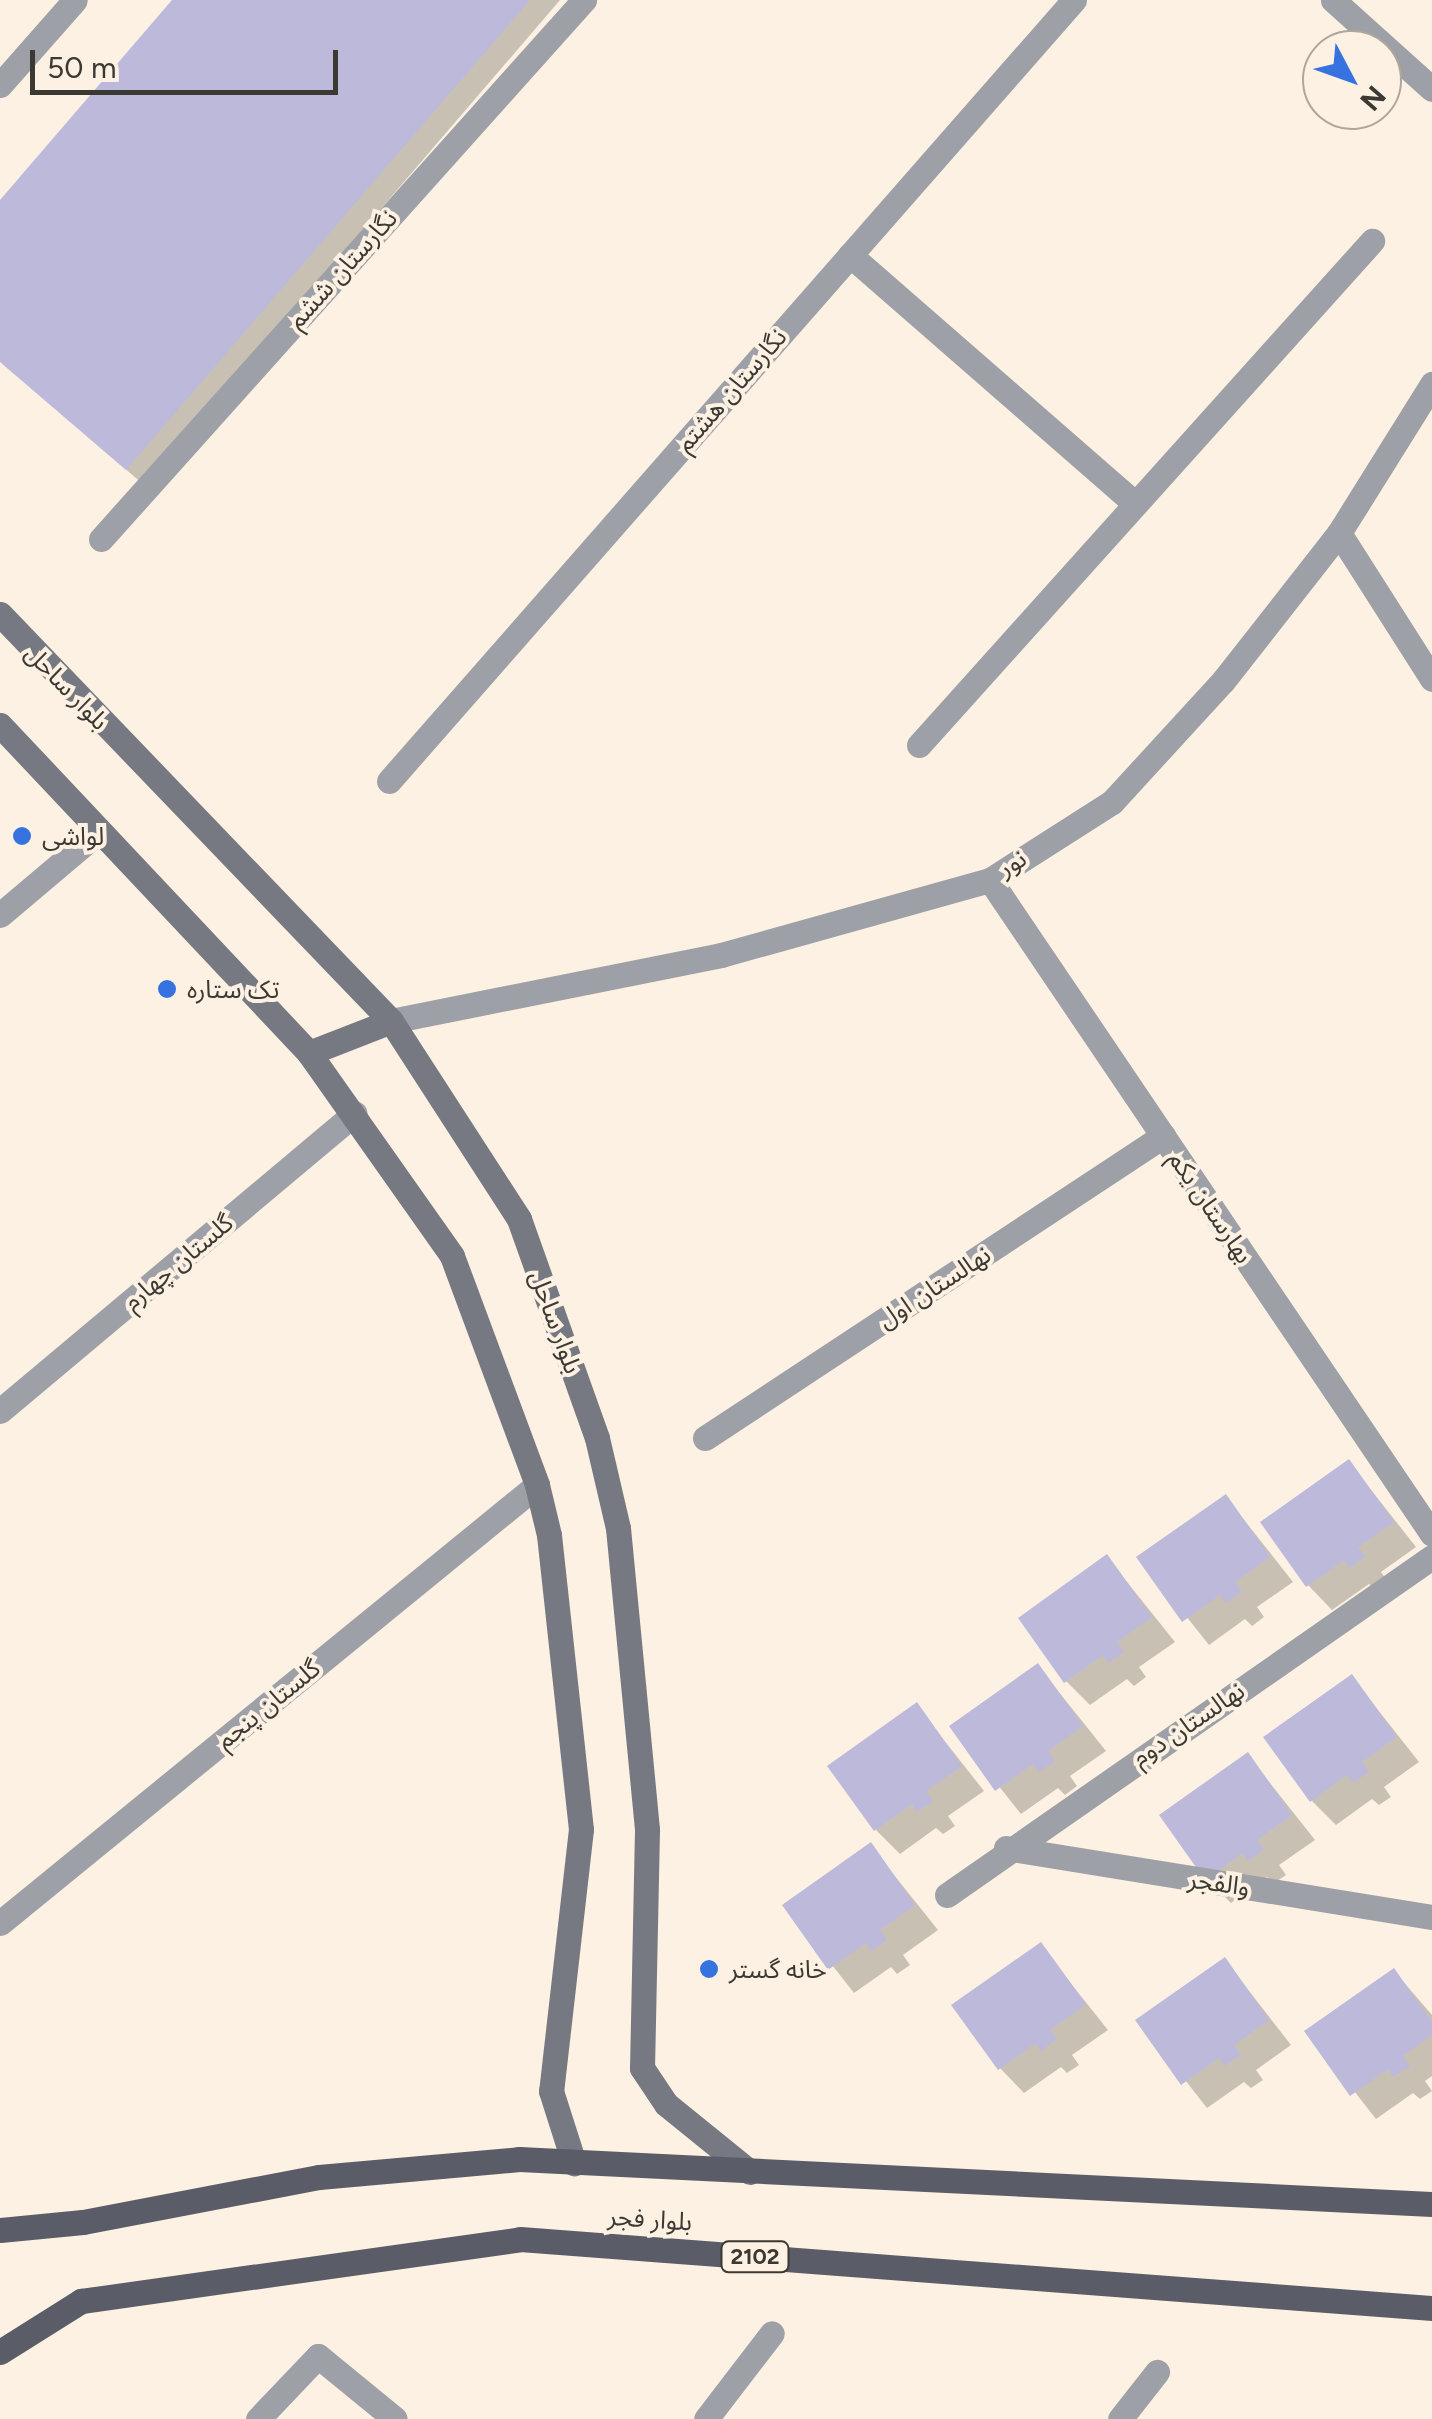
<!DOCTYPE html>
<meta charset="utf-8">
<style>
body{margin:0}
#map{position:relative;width:1432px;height:2419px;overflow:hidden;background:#fcf1e2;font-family:Figtree,"Noto Sans Arabic",sans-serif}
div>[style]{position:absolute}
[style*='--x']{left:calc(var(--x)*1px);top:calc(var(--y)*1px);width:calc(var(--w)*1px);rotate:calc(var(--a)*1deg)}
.shadow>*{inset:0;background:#0003}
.building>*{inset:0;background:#bdb9db}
.street>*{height:25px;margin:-12.5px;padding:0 12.5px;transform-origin:12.5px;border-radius:12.5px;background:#9ea0a7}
.secondary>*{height:25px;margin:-12.5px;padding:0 12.5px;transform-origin:12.5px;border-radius:12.5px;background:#767882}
.primary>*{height:25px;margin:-12.5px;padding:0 12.5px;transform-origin:12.5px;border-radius:12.5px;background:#5a5c68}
.dots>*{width:28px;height:28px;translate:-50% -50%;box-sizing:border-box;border:5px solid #fcf1e2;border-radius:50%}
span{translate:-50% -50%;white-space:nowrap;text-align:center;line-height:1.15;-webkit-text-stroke:8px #fcf1e2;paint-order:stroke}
.shield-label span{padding:2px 8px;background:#fcf1e2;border:2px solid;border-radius:8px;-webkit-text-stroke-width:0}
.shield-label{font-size:22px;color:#3c3832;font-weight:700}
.street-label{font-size:25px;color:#3c3832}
.poi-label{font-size:25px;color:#3c3832}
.left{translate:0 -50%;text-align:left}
.north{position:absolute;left:1302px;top:30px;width:100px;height:100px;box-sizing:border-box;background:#fcf1e2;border:2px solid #afa79c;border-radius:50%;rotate:131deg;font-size:28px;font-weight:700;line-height:40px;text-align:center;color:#3c3832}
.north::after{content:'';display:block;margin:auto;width:35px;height:45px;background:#3772e1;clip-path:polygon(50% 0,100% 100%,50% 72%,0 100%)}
.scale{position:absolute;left:30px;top:50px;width:308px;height:45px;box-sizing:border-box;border:5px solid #3c3832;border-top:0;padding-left:12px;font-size:30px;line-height:35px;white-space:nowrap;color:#3c3832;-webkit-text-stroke:8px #fcf1e2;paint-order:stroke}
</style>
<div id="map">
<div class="shadow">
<div style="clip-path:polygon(175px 0,560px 0,144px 485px,0 361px,0 204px)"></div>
<div style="clip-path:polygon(1349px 1462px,1416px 1547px,1381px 1572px,1388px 1582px,1376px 1590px,1369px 1584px,1332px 1610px,1308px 1585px)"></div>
<div style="clip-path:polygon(1226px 1497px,1293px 1582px,1257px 1607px,1264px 1617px,1252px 1626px,1245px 1619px,1209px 1645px,1140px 1558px)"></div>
<div style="clip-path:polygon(1107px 1557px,1175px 1642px,1139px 1667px,1146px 1677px,1134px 1686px,1127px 1679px,1090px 1705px,1066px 1681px)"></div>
<div style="clip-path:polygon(1038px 1666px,1106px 1751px,1070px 1776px,1077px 1786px,1065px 1795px,1058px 1788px,1021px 1814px,952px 1727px)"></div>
<div style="clip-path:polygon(1352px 1677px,1419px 1762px,1384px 1787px,1391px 1797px,1379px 1805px,1372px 1799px,1336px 1825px,1312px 1801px)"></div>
<div style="clip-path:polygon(917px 1706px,984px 1791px,948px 1816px,955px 1826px,943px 1834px,936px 1828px,900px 1854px,876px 1830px)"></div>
<div style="clip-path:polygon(1248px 1755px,1315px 1840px,1279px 1865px,1286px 1875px,1274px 1883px,1267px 1877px,1231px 1903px,1207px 1879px)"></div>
<div style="clip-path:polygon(870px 1845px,938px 1930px,903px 1955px,910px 1965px,897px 1974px,891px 1967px,854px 1993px,785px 1905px)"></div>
<div style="clip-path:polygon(1040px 1945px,1108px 2030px,1072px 2055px,1079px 2065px,1067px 2073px,1061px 2067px,1024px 2093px,1000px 2068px)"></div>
<div style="clip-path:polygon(1225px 1960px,1291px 2045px,1256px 2070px,1263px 2080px,1251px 2088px,1244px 2082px,1207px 2108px,1139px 2021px)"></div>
<div style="clip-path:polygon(1394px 1971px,1432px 2015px,1432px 2076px,1425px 2081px,1432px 2091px,1420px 2099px,1413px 2093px,1376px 2119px,1308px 2032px)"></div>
</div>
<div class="building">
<div style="clip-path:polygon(172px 0,530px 0,126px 470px,0 362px,0 200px)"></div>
<div style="clip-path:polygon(1349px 1459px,1394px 1522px,1358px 1547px,1365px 1557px,1349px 1568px,1344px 1560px,1306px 1587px,1260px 1522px)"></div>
<div style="clip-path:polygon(1226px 1494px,1270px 1557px,1235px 1582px,1242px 1592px,1226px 1603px,1220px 1595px,1182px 1622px,1136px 1557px)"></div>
<div style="clip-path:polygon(1107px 1554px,1152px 1617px,1117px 1642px,1124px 1652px,1108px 1663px,1103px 1655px,1064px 1683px,1018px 1618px)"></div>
<div style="clip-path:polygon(1038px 1663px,1083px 1726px,1048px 1751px,1055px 1761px,1039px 1772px,1033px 1764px,995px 1791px,949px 1726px)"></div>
<div style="clip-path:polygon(1352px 1674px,1397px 1737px,1362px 1762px,1369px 1772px,1353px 1783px,1347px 1775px,1310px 1802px,1263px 1737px)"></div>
<div style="clip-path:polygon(917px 1702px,962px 1766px,926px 1791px,933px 1801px,917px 1812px,912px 1804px,874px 1831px,827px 1766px)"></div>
<div style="clip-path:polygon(1248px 1752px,1292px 1815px,1257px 1840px,1264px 1850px,1248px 1861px,1243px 1853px,1205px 1880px,1159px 1815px)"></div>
<div style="clip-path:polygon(871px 1842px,915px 1905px,880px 1930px,887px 1940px,871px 1951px,866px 1943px,828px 1970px,782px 1905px)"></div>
<div style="clip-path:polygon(1041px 1942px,1086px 2004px,1050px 2030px,1057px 2039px,1041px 2051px,1036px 2043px,998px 2070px,951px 2005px)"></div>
<div style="clip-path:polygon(1225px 1957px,1269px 2020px,1234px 2045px,1241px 2055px,1224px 2066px,1219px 2058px,1181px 2085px,1135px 2020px)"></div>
<div style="clip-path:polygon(1394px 1968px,1432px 2022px,1432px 2035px,1403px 2056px,1410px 2066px,1393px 2077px,1388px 2069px,1350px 2096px,1304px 2031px)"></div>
</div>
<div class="street">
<div style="--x:1333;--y:0;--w:133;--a:42"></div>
<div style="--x:0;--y:85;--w:113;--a:-48.6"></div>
<div style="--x:850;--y:255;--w:378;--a:41.1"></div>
<div style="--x:1339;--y:533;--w:173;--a:57.5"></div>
<div style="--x:101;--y:539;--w:724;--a:-48.14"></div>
<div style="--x:919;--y:745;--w:678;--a:-48.05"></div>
<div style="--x:389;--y:781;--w:1039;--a:-48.75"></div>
<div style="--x:990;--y:880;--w:789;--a:55.95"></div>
<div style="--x:0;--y:915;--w:127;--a:-40.2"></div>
<div style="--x:391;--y:1021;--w:337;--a:-11.3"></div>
<div style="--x:721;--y:955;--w:279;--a:-15.6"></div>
<div style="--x:990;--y:880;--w:145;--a:-32.6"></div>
<div style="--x:1112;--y:802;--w:164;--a:-47.5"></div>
<div style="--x:1223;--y:681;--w:188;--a:-51.9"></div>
<div style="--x:1339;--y:533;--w:176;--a:-58"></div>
<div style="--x:0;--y:1411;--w:463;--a:-40"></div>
<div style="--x:705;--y:1438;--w:549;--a:-33.4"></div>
<div style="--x:1006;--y:1848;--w:432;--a:9.2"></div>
<div style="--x:947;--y:1895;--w:591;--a:-34.87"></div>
<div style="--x:0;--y:1923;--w:693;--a:-39.2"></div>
<div style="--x:258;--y:2419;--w:87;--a:-46.4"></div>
<div style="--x:318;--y:2356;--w:99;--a:39.3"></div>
<div style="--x:706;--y:2419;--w:108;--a:-52.5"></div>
<div style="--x:1120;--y:2419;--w:60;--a:-51.8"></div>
</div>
<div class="secondary">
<div style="--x:0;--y:614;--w:564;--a:46.15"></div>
<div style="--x:391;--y:1021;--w:236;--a:57.1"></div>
<div style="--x:519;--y:1219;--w:232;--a:70.4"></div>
<div style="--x:597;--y:1438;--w:92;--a:76.9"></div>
<div style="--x:618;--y:1528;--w:303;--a:84.5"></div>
<div style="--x:647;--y:1830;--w:238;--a:91.2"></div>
<div style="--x:642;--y:2068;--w:43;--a:56.3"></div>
<div style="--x:666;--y:2104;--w:108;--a:39"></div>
<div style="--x:0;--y:725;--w:451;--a:46.7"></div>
<div style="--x:309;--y:1053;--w:248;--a:54.8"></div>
<div style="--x:452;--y:1256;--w:244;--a:69.6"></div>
<div style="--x:537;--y:1485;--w:51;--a:76.5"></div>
<div style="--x:549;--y:1535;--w:296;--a:83.8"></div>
<div style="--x:581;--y:1829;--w:264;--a:96.5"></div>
<div style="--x:551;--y:2091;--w:76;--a:72.3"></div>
<div style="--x:309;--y:1053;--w:88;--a:-21.3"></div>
</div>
<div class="primary">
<div style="--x:0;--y:2230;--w:83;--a:-5.5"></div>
<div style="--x:83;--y:2222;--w:240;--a:-10.8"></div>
<div style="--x:319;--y:2177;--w:201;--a:-5.1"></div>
<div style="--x:519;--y:2159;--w:914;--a:2.82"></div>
<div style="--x:0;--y:2352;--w:96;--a:-32.2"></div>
<div style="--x:81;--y:2301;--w:443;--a:-8"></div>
<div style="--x:520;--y:2239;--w:915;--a:4.33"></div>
</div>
<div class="dots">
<div style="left:22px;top:836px;background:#3772e1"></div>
<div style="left:167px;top:989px;background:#3772e1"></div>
<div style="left:709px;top:1969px;background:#3772e1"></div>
</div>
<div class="shield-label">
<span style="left:755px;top:2257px">2102</span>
</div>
<div class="street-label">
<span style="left:342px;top:269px;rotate:-48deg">نگارستان ششم</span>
<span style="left:731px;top:390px;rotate:-49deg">نگارستان هشتم</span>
<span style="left:67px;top:687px;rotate:46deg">بلوار ساحل</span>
<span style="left:1012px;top:863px;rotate:-31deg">نور</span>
<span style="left:1211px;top:1207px;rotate:56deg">بهارستان یکم</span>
<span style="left:178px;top:1262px;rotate:-40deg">گلستان چهارم</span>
<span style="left:934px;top:1287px;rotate:-33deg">نهالستان اول</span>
<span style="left:556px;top:1322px;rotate:70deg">بلوار ساحل</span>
<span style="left:268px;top:1704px;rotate:-39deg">گلستان پنجم</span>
<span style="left:1188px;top:1724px;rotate:-34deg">نهالستان دوم</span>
<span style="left:1219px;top:1883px;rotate:8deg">والفجر</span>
<span style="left:650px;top:2219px;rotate:4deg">بلوار فجر</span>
</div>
<div class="poi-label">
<span class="left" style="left:42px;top:836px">لواشی</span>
<span class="left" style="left:187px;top:989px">تک ستاره</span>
<span class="left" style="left:729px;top:1969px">خانه گستر</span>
</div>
<div class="north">N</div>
<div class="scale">50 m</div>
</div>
